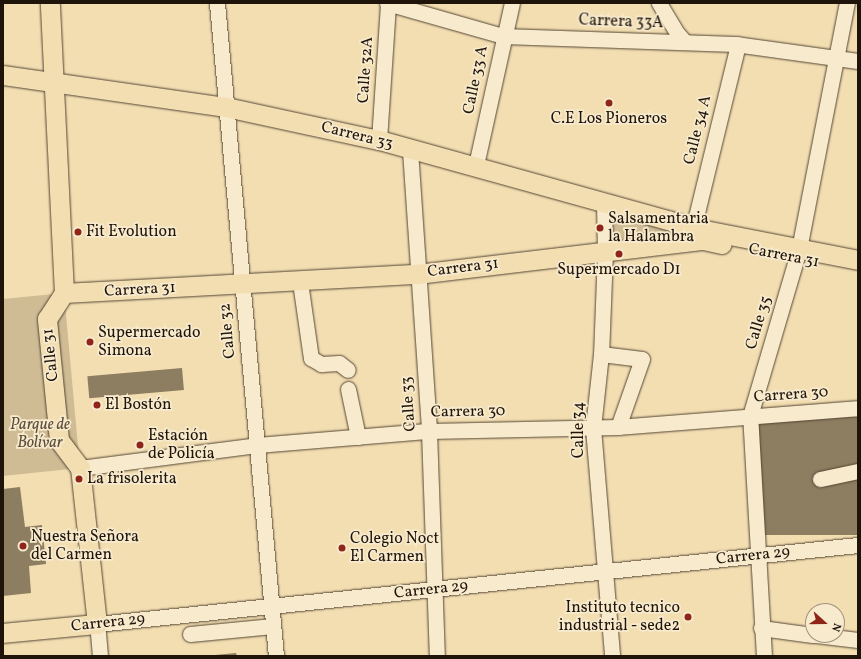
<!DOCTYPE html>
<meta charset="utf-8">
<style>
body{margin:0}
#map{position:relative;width:861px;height:659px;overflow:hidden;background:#f3deb2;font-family:Vollkorn,serif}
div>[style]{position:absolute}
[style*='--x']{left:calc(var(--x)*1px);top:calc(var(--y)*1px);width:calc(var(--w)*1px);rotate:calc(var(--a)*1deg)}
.green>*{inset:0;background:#cfbc95}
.building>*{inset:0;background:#8d7d61;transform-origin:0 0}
.roads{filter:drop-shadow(0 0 1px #544634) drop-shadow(0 0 1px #544634)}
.minor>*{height:15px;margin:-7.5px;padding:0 7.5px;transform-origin:7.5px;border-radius:7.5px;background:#f7eacd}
.major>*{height:19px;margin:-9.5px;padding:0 9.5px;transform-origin:9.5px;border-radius:9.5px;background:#f3deb2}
.dots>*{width:11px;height:11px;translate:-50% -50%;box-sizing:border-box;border:2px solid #f7eacd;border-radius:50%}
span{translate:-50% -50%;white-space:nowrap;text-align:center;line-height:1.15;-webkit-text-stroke:3.5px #f7eacd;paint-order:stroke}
.street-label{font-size:16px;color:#1f140a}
.poi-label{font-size:16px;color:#1f140a}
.left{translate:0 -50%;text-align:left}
.right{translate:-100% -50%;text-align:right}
.park-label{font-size:16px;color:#5d4f3b;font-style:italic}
.frame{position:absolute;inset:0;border:4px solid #1f140a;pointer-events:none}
.north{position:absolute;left:805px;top:603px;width:40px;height:40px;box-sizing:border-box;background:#f7eacd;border:1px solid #a1947f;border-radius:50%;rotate:111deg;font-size:11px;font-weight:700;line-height:16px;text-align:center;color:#1f140a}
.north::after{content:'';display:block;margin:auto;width:14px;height:18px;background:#8f2418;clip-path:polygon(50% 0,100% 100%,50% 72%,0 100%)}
</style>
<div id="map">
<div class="green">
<div style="clip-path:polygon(612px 213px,685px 234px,614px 245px)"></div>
<div style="clip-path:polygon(64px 293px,80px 468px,3px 476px,3px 299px)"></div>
</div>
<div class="building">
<div style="left:182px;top:368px;width:22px;height:95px;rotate:85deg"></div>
<div style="left:858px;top:417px;width:118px;height:102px;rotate:90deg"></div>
<div style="clip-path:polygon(20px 487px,25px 527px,42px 525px,46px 564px,29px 566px,31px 593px,3px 596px,3px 489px)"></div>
<div style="clip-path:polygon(236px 653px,237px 656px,215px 656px,215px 655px)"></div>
</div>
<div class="roads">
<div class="minor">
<div style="--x:217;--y:3;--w:656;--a:84.84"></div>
<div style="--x:387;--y:3;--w:121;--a:15.9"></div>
<div style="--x:503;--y:36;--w:232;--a:2"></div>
<div style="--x:735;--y:44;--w:124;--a:7.9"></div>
<div style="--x:659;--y:3;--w:35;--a:59"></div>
<div style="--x:677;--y:33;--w:12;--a:48"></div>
<div style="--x:379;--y:140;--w:137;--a:-86.2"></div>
<div style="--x:410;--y:150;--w:282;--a:86.1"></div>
<div style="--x:429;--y:431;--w:225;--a:88"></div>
<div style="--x:476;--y:165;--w:166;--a:-77.5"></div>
<div style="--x:604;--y:203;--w:49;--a:88.8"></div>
<div style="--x:605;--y:252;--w:102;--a:92.2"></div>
<div style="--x:601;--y:354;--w:74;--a:96.2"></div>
<div style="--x:593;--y:428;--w:229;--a:85.2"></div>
<div style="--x:694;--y:225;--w:186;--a:-76.3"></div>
<div style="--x:300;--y:282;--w:77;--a:81.8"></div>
<div style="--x:311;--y:358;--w:12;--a:31"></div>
<div style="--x:321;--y:364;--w:18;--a:-3"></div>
<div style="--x:339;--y:363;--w:11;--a:38"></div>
<div style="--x:601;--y:354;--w:41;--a:7"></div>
<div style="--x:642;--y:359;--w:72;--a:109.4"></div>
<div style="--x:348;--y:389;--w:49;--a:78.2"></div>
<div style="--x:80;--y:468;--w:178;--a:-7.4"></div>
<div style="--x:257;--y:445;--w:173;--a:-4.7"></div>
<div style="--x:429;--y:431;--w:189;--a:-1.2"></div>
<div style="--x:618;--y:427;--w:241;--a:-4.5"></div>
<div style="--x:820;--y:479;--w:39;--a:-12"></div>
<div style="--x:761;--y:628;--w:52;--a:7.7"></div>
<div style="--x:190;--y:634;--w:83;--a:-5.5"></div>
<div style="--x:816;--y:635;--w:42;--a:6.8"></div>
<div style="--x:100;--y:656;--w:32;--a:-95"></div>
<div style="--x:97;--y:624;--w:765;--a:-5.93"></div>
<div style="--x:764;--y:656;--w:240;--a:-93.3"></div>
<div style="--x:750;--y:416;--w:174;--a:-73.6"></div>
<div style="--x:799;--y:249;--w:251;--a:-79"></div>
</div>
<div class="major">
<div style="--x:3;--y:75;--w:225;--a:8.2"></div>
<div style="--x:226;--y:107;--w:157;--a:12.2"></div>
<div style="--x:379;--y:140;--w:337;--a:15.5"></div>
<div style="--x:704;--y:230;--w:157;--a:11"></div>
<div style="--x:64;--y:293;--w:354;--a:-3.1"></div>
<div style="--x:417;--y:274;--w:288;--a:-6.8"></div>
<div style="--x:703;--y:240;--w:19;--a:12"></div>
<div style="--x:3;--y:633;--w:94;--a:-5.5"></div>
<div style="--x:97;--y:624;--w:157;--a:-96.2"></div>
<div style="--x:80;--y:468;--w:35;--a:-127"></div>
<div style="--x:59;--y:440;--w:122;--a:-95.7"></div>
<div style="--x:47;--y:319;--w:31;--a:-57"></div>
<div style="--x:64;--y:293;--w:290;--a:-92.8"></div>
</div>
</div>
<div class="dots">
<div style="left:609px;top:103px;background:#8f2418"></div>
<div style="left:600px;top:228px;background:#8f2418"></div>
<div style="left:78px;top:232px;background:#8f2418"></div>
<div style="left:619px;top:254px;background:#8f2418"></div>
<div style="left:90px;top:342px;background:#8f2418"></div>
<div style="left:97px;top:405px;background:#8f2418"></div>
<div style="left:140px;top:445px;background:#8f2418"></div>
<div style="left:79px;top:479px;background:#8f2418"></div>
<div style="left:23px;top:546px;background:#8f2418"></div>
<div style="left:342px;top:548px;background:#8f2418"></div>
<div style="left:688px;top:617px;background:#8f2418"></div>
</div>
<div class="street-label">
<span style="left:621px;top:22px;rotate:2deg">Carrera 33A</span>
<span style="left:366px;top:70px;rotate:-86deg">Calle 32A</span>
<span style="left:476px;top:80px;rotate:-78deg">Calle 33 A</span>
<span style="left:698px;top:130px;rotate:-76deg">Calle 34 A</span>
<span style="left:357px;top:136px;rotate:14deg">Carrera 33</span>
<span style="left:784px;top:256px;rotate:11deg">Carrera 31</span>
<span style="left:463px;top:268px;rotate:-7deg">Carrera 31</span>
<span style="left:140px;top:290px;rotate:-3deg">Carrera 31</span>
<span style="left:759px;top:323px;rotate:-73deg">Calle 35</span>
<span style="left:228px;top:331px;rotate:-95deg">Calle 32</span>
<span style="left:51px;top:355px;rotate:-96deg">Calle 31</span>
<span style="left:791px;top:395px;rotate:-4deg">Carrera 30</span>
<span style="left:409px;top:404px;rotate:-94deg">Calle 33</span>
<span style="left:468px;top:412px;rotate:-1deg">Carrera 30</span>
<span style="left:579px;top:430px;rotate:-90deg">Calle 34</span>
<span style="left:753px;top:556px;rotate:-6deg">Carrera 29</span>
<span style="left:431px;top:590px;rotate:-6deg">Carrera 29</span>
<span style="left:108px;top:623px;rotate:-6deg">Carrera 29</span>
</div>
<div class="poi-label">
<span style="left:609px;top:119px">C.E Los Pioneros</span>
<span class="left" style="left:608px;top:228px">Salsamentaria<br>la Halambra</span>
<span class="left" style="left:86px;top:232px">Fit Evolution</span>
<span style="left:619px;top:270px">Supermercado D1</span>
<span class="left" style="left:98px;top:342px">Supermercado<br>Simona</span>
<span class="left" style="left:105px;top:405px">El Bostón</span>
<span class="left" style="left:148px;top:445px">Estación<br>de Policía</span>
<span class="left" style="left:87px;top:479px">La frisolerita</span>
<span class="left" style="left:31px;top:546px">Nuestra Señora<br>del Carmen</span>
<span class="left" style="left:350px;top:548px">Colegio Noct<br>El Carmen</span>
<span class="right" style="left:680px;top:617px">Instituto tecnico<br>industrial - sede2</span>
</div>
<div class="park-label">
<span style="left:40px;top:434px">Parque de<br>Bolívar</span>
</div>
<div class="frame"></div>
<div class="north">N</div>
</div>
